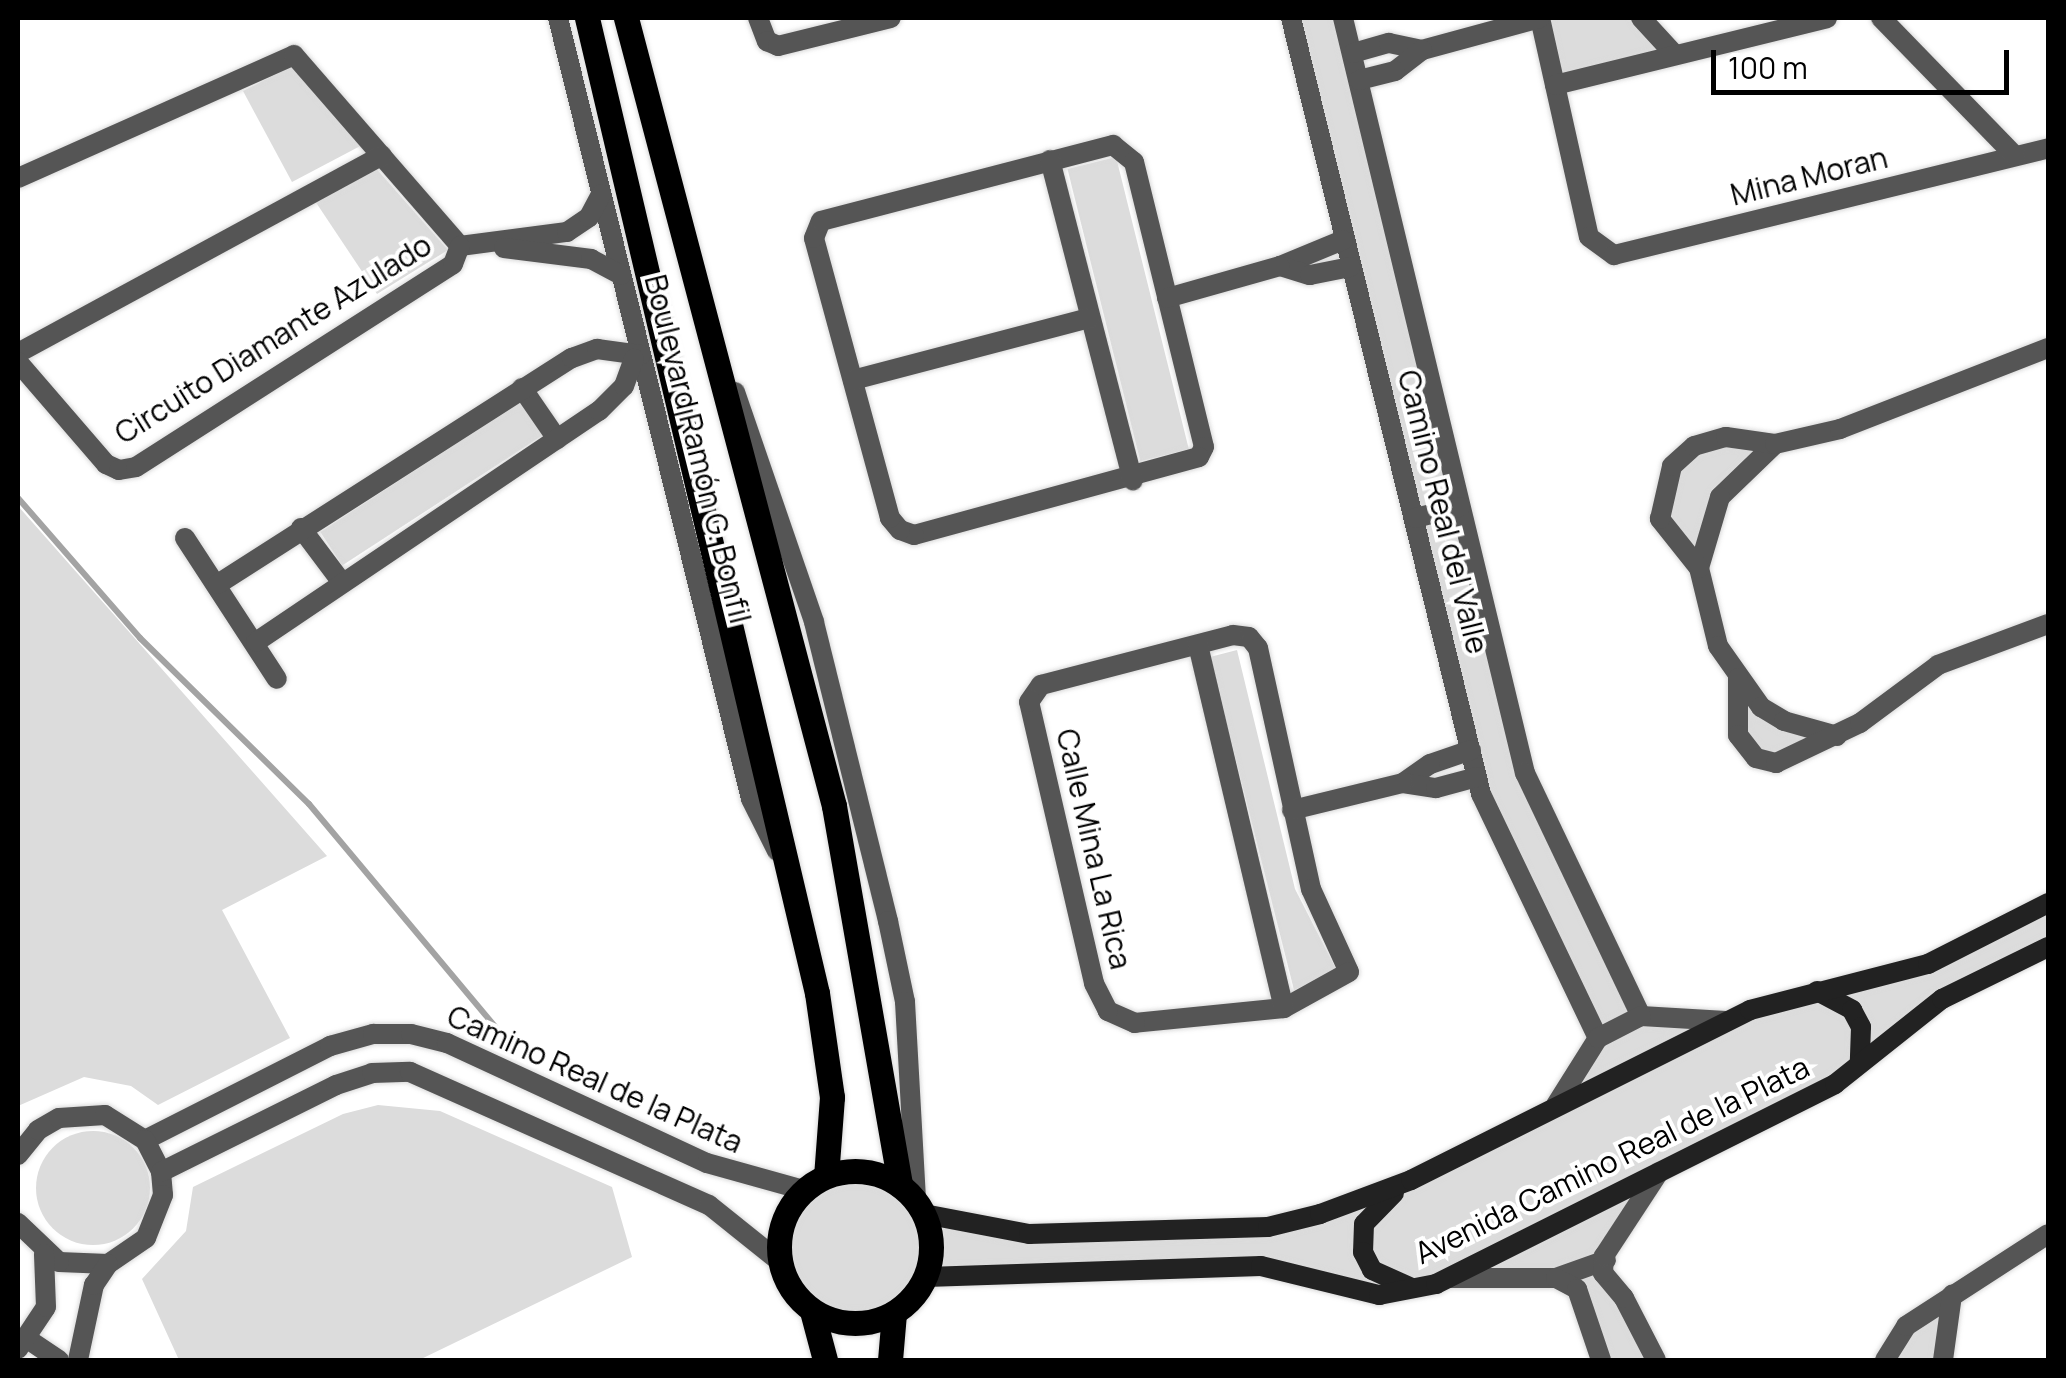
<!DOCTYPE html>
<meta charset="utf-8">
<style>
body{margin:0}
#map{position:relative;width:2066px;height:1378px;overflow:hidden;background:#fff;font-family:Manrope,sans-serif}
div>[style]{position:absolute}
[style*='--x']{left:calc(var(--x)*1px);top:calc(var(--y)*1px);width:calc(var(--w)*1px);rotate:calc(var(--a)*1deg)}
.green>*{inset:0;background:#dcdcdc;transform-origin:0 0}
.round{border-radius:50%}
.stream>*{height:6px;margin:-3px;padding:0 3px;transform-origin:3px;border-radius:3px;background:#a3a3a3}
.roads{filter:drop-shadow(0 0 2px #dbdbdb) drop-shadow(0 0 2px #dbdbdb)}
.minor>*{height:20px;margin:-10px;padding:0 10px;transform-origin:10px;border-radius:10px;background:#555}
.secondary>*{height:20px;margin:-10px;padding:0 10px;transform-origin:10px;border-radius:10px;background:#222}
.primary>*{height:25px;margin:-12.5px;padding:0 12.5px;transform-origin:12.5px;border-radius:12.5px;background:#000}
.primary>.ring{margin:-12.5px;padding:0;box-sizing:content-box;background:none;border:25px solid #000;border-radius:50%}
span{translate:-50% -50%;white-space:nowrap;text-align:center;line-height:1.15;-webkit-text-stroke:8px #fff;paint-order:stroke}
.street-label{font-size:30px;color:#000}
.frame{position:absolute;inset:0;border:20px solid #000;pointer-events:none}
.scale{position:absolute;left:1711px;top:50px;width:298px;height:45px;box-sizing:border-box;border:5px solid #000;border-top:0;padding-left:12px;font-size:30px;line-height:35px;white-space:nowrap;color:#000;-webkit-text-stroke:8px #fff;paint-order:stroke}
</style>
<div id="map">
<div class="green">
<div style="clip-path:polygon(1291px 18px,1343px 18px,1525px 773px,1640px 1016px,1726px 1021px,1873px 979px,2048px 903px,2048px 947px,1942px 999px,1860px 1060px,1659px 1172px,1604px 1256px,1656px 1360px,1601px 1360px,1568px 1292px,1520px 1273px,1396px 1294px,1261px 1266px,925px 1277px,894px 1313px,846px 1324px,802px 1304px,779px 1261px,787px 1211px,826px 1176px,851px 1171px,900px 1185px,924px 1214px,1029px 1234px,1320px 1214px,1556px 1105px,1597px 1038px,1493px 824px)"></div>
<div style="clip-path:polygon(1540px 18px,1641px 18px,1675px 55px,1555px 85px)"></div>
<div style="clip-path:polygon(296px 64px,366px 143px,292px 182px,243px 91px)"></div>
<div style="left:1116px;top:157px;width:301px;height:50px;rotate:76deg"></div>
<div style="clip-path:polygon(374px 166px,448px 250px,377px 294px,313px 198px)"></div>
<div style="left:525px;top:399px;width:40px;height:244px;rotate:57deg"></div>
<div style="clip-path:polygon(1775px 444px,1720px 497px,1699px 550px,1674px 542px,1663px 490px,1694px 446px)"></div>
<div style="clip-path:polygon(18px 506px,327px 856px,222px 910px,290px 1038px,158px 1105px,131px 1086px,84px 1077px,18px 1106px)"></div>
<div style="clip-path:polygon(1237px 650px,1295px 889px,1337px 971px,1294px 990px,1210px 657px)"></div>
<div style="clip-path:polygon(1738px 678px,1761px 707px,1837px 736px,1799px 756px,1746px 749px)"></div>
<div style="clip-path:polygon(378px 1105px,440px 1111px,612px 1187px,632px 1257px,419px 1360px,179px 1360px,142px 1279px,186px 1231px,193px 1187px,343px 1114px)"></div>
<div class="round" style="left:36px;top:1131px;width:114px;height:114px"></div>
<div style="clip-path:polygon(1952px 1295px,1943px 1360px,1885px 1360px)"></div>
</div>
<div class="stream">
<div style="--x:18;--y:498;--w:186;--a:48.9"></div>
<div style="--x:140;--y:638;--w:237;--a:44.5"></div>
<div style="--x:309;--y:804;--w:302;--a:50.1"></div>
</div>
<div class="roads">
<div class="minor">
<div style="--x:558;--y:18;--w:804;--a:76.12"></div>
<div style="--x:751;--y:799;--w:58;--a:63.4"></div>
<div style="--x:758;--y:18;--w:25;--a:69"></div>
<div style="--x:767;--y:41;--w:12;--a:24"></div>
<div style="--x:778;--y:46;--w:116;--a:-13.9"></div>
<div style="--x:1291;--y:18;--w:799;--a:76.24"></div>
<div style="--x:1481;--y:794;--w:271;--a:64.4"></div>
<div style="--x:1598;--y:1038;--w:79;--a:122.1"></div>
<div style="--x:1343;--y:18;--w:777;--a:76.45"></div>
<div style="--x:1525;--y:773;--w:269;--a:64.5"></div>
<div style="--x:1641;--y:1016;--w:85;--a:3.4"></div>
<div style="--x:1540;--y:18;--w:224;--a:77.4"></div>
<div style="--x:1589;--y:237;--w:31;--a:36"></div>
<div style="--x:1614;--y:255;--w:447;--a:-13.8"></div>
<div style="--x:1641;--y:18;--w:50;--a:47.4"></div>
<div style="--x:1881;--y:18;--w:191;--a:45.8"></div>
<div style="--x:1422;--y:50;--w:122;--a:-15.2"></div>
<div style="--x:1353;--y:53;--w:37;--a:-16"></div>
<div style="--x:1389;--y:43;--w:34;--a:12"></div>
<div style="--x:1422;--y:50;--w:34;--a:142"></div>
<div style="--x:1395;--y:71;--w:37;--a:166"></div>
<div style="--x:1555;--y:85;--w:280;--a:-13.8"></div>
<div style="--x:1113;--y:145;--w:27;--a:39"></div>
<div style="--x:1134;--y:162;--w:293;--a:76.2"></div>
<div style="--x:1204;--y:447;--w:11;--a:117"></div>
<div style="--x:1199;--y:457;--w:295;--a:164.7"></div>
<div style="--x:914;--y:535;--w:15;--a:-160"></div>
<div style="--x:900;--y:530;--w:16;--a:-130"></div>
<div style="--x:890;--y:518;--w:290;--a:-105.2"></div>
<div style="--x:814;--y:238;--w:18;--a:-68"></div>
<div style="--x:821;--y:221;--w:302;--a:-14.6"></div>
<div style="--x:1050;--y:160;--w:331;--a:75.5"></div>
<div style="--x:18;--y:178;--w:302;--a:-24"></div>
<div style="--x:294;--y:55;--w:253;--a:49"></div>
<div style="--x:1343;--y:240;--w:68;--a:157.6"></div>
<div style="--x:1280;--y:266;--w:31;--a:17"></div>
<div style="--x:1310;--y:275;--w:41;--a:-11.3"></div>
<div style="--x:460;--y:246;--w:108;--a:-7.5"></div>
<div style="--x:567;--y:232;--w:27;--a:-34"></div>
<div style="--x:589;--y:217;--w:26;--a:-62"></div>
<div style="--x:504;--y:248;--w:88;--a:7.2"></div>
<div style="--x:591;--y:259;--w:34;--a:28"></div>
<div style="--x:1167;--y:298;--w:117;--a:-15.8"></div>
<div style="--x:18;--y:353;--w:414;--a:-28.5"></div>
<div style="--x:18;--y:362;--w:135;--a:49.2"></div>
<div style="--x:106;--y:464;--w:14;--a:25"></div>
<div style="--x:119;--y:470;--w:17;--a:-10"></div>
<div style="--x:136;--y:467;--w:376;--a:-32.6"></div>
<div style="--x:453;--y:264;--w:19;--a:-69"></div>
<div style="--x:853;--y:380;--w:245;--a:-14.7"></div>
<div style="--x:522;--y:388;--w:62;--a:55.5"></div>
<div style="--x:735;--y:392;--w:243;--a:71"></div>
<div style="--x:814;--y:622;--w:308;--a:76.1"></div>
<div style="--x:888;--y:921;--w:83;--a:78.1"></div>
<div style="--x:905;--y:1002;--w:199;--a:86.8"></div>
<div style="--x:1775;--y:444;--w:76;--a:136.1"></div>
<div style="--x:1720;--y:497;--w:74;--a:106.5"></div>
<div style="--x:1699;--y:568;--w:80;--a:76.3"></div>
<div style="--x:1718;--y:646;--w:75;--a:54.8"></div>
<div style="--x:1761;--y:707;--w:27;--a:31"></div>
<div style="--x:1784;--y:721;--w:55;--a:15.8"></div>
<div style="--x:1415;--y:518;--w:46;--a:-13.7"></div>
<div style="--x:301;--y:528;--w:65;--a:53.1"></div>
<div style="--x:185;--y:538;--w:168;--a:56.9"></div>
<div style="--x:1699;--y:568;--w:63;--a:-128.5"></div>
<div style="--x:1660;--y:519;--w:54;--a:-77.2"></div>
<div style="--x:1672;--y:466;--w:30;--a:-42"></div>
<div style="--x:1694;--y:446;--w:33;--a:-16"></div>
<div style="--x:1726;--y:437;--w:49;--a:8.1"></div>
<div style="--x:1775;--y:444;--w:67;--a:-13"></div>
<div style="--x:1840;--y:429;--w:223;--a:-21.3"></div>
<div style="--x:218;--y:584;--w:420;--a:-32.6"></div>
<div style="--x:572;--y:358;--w:27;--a:-20"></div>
<div style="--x:597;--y:349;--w:44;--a:7.8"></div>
<div style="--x:1233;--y:635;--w:16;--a:7"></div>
<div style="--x:1249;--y:637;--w:14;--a:51"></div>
<div style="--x:1258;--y:648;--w:247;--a:77.6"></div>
<div style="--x:1311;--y:889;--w:91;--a:65.4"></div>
<div style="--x:1349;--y:972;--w:74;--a:151"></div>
<div style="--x:1284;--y:1008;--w:150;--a:174.3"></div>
<div style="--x:1135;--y:1023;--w:30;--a:-156"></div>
<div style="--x:1108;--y:1011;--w:31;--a:-117"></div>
<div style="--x:1094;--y:983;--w:288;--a:-103"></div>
<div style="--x:1029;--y:702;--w:21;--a:-55"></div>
<div style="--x:1041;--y:685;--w:198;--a:-14.6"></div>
<div style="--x:256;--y:642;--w:414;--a:-34"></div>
<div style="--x:599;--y:411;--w:35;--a:-45"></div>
<div style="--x:624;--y:386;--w:29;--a:-70"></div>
<div style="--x:1198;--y:645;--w:373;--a:76.7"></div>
<div style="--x:1738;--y:678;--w:57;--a:90"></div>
<div style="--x:1738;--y:735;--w:29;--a:52"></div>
<div style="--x:1756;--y:758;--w:21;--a:14"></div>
<div style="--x:1776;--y:763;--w:93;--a:-25.5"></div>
<div style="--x:1860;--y:723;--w:97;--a:-36.6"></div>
<div style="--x:1938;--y:665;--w:117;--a:-20.4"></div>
<div style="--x:1471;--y:750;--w:43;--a:161.1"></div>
<div style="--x:1430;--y:764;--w:33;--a:145"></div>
<div style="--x:1403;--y:783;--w:33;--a:9"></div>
<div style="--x:1436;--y:788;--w:42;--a:-15"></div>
<div style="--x:1292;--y:810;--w:114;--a:-13.7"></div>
<div style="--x:1598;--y:1038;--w:48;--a:-27.1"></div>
<div style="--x:145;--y:1140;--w:208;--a:-26.9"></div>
<div style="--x:330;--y:1046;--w:45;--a:-15.6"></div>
<div style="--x:373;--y:1034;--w:38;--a:0"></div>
<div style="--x:411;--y:1034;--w:37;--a:14"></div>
<div style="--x:447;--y:1043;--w:286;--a:24.8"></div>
<div style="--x:707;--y:1163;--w:101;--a:15.6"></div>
<div style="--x:18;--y:1155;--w:32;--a:-51"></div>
<div style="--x:38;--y:1130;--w:24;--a:-30"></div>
<div style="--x:59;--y:1118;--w:46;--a:-3.7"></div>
<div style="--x:105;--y:1115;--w:47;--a:32"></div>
<div style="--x:145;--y:1140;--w:36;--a:63"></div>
<div style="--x:161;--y:1172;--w:23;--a:85"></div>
<div style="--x:163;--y:1195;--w:46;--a:111.6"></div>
<div style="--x:146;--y:1238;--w:46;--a:145.6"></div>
<div style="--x:108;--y:1264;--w:49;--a:-177.7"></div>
<div style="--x:59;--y:1262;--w:57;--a:-136.4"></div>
<div style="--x:161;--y:1172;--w:195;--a:-26.4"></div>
<div style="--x:336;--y:1085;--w:38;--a:-18"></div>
<div style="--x:372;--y:1073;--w:38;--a:-2"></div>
<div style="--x:410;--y:1072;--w:327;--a:24"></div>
<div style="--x:709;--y:1205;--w:90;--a:38.7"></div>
<div style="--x:1451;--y:1278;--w:105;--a:0"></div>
<div style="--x:1556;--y:1278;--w:53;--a:-19.8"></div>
<div style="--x:1556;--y:1278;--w:24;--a:28"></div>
<div style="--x:1577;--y:1289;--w:75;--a:71.3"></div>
<div style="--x:29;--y:1340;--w:36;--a:34"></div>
<div style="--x:18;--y:1349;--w:50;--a:-56.3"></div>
<div style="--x:46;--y:1307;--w:53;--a:-92.2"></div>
<div style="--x:78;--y:1360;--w:77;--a:-78"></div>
<div style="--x:94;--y:1285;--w:25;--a:-56"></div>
<div style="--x:1656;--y:1360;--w:70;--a:-117.3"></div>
<div style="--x:1624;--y:1298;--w:33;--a:-130"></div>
<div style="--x:1603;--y:1273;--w:17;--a:-87"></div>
<div style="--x:1604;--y:1256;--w:100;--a:-56.8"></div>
<div style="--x:1885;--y:1360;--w:40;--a:-58"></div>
<div style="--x:1906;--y:1326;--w:169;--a:-32.9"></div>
<div style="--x:1943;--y:1360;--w:66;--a:-82.1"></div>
</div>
<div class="secondary">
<div style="--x:1817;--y:991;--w:40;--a:28"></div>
<div style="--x:1852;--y:1010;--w:19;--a:62"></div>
<div style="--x:1861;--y:1027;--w:33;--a:92"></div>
<div style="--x:1394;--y:1193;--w:43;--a:134.1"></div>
<div style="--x:1364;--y:1224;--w:28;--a:92"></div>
<div style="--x:1363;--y:1252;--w:20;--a:63"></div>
<div style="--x:1372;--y:1270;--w:44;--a:24.2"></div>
<div style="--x:924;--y:1214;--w:107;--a:10.8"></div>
<div style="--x:1029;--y:1234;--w:239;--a:-1.7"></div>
<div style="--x:1268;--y:1227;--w:54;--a:-14"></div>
<div style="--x:1320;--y:1214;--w:97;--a:-20.5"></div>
<div style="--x:1411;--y:1180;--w:379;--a:-26.6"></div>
<div style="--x:1750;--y:1010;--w:184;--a:-14.5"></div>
<div style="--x:1928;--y:964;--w:135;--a:-26.9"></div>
<div style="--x:926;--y:1277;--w:335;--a:-1.9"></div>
<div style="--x:1261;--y:1266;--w:122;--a:13.8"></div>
<div style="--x:1379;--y:1295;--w:58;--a:-10.9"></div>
<div style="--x:1436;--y:1284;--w:446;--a:-26.6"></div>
<div style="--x:1835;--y:1084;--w:137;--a:-38.5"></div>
<div style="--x:1942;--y:999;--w:118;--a:-26.1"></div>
</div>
<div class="primary">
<div style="--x:587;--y:18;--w:1002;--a:76.73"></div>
<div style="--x:817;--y:993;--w:105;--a:81.8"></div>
<div style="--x:832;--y:1097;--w:79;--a:94.3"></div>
<div style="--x:626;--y:18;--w:815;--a:75.21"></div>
<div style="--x:834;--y:806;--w:385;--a:80.1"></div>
<div class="ring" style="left:779px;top:1171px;width:127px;height:127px"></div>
<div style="--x:812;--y:1311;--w:51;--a:75.1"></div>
<div style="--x:890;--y:1360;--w:47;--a:-85.1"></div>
</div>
</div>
<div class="street-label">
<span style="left:1809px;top:176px;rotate:-14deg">Mina Moran</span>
<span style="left:273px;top:339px;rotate:-32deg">Circuito Diamante Azulado</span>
<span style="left:698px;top:449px;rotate:76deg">Boulevard Ramón G. Bonfil</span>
<span style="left:1443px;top:512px;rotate:76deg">Camino Real del Valle</span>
<span style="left:1094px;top:849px;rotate:77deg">Calle Mina La Rica</span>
<span style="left:595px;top:1079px;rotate:24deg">Camino Real de la Plata</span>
<span style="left:1612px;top:1160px;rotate:-26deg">Avenida Camino Real de la Plata</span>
</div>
<div class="frame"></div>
<div class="scale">100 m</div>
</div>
